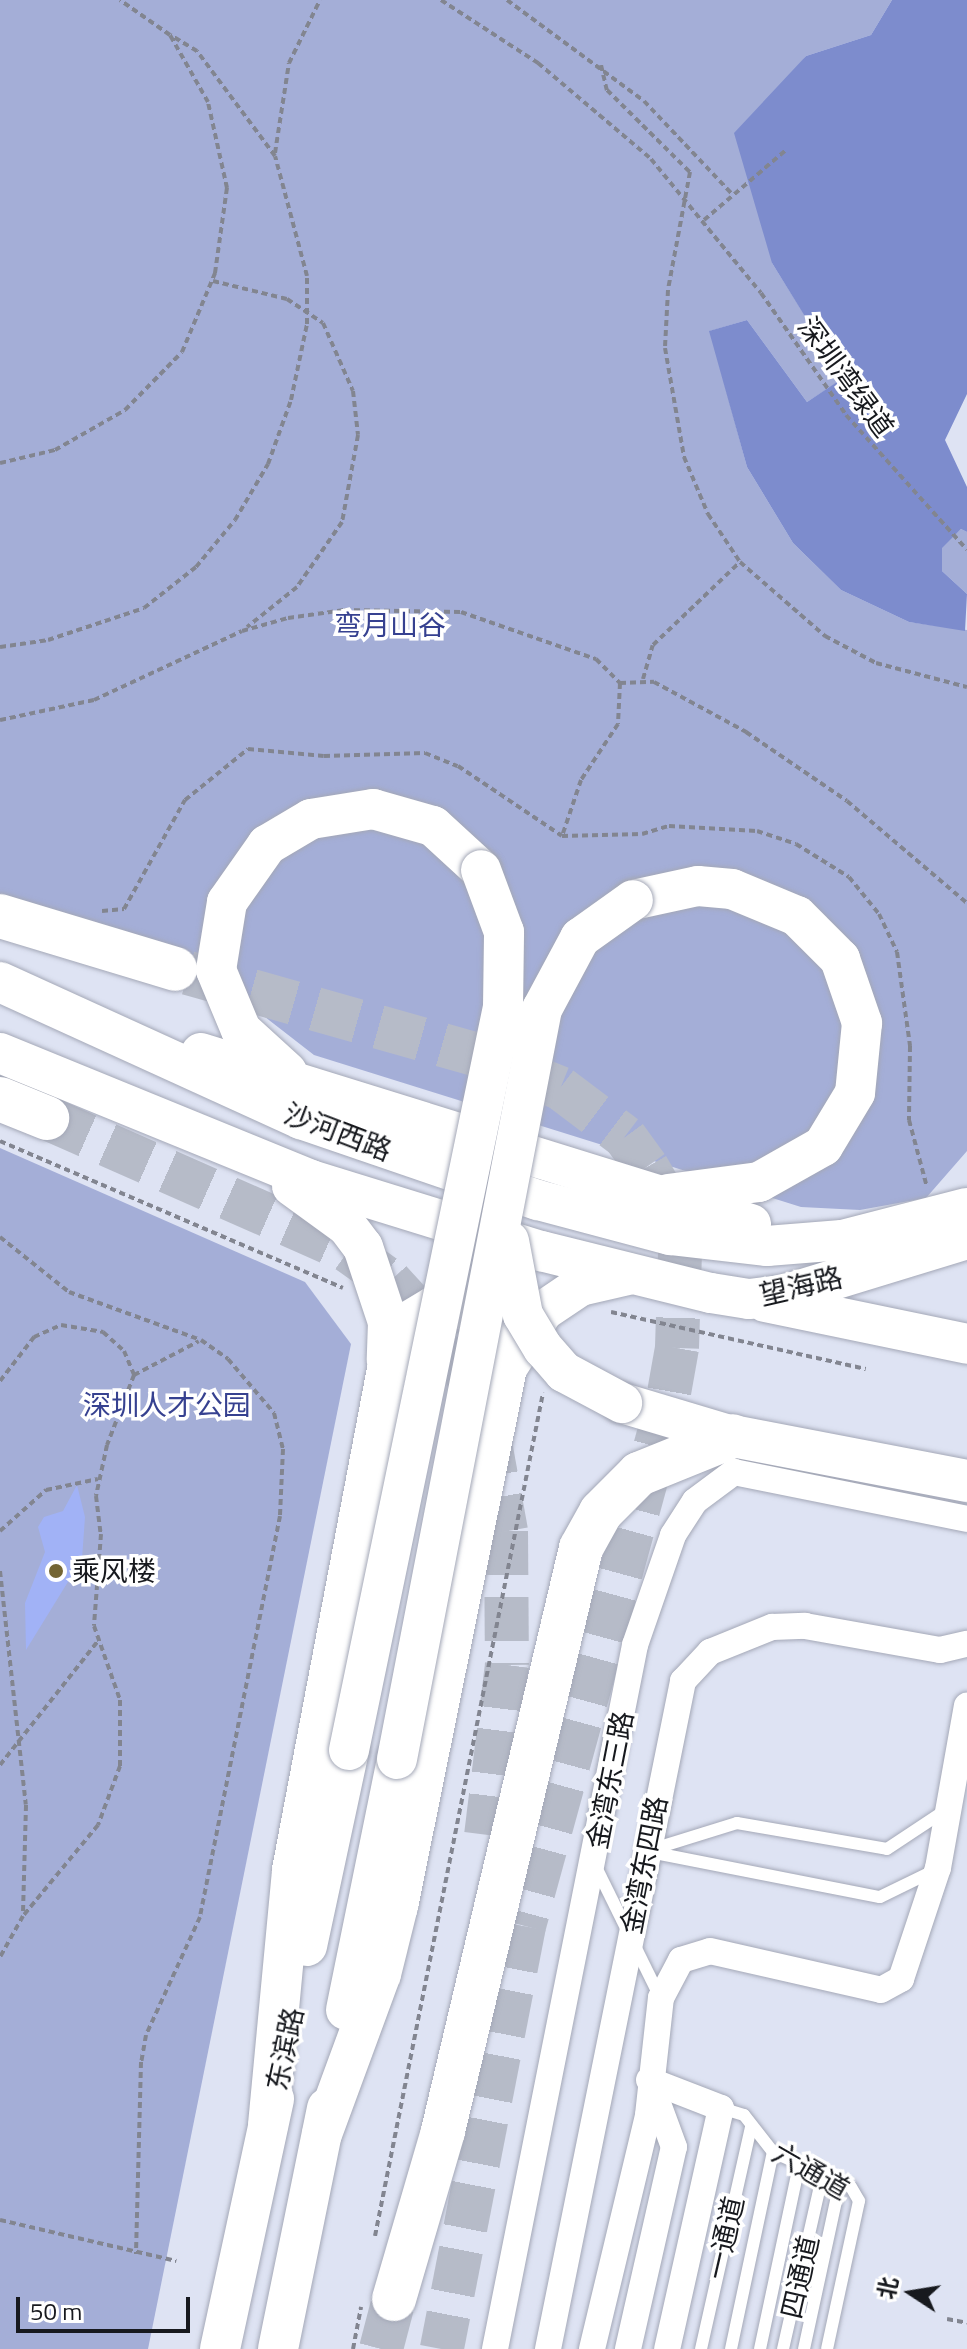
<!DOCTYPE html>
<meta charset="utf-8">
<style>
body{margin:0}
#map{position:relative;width:967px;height:2349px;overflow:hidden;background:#dee3f3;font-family:"Titillium Web","Noto Sans SC",sans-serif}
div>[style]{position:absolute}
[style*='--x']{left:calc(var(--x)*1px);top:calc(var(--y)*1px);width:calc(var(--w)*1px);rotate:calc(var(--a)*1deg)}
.green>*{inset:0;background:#a4aed7}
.water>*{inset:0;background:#7d8ccd}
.building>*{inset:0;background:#a1b2f6}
.motorway-tunnel>*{height:44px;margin-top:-22px;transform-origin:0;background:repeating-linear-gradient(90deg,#b6bbc8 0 44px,transparent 0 66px)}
.path>*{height:4px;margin-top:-2px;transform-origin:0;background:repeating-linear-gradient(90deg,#828590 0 6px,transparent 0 10px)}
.roads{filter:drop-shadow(0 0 2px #a4a8b7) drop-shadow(0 0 2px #a4a8b7)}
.service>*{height:12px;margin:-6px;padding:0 6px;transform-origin:6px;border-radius:6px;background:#fff}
.minor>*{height:26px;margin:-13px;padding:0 13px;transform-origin:13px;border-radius:13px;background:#fff}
.primary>*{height:40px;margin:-20px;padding:0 20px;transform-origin:20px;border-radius:20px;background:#fff}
.trunk>*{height:42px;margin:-21px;padding:0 21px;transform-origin:21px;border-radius:21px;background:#fff}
.motorway>*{height:44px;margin:-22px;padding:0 22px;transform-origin:22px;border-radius:22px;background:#fff}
.bridges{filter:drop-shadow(0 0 2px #a4a8b7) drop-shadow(0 0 2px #a4a8b7)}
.primary-bridge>*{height:40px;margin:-20px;padding:0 20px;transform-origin:20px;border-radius:20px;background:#fff}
.dots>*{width:22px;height:22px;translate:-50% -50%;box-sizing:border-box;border:4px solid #fff;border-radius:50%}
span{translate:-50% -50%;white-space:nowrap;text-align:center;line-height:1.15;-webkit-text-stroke:7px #fff;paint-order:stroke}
.street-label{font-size:28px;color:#17191e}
.park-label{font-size:28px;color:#364190}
.poi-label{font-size:28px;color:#17191e}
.left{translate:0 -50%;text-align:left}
.north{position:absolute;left:871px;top:2253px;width:80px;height:80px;-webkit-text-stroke:6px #fff;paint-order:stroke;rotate:282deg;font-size:22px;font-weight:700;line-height:32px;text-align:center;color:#17191e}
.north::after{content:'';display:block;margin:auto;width:28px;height:36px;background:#17191e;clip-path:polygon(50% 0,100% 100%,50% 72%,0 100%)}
.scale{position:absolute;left:16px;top:2297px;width:174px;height:36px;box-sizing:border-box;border:4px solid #17191e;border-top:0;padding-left:10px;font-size:24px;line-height:28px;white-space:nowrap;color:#17191e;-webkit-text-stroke:6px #fff;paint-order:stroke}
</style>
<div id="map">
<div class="green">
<div style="clip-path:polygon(0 0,892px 0,871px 35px,806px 56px,776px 93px,772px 263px,844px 378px,807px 402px,747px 320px,710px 331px,747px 467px,793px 543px,841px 590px,909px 622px,967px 630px,967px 1151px,926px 1198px,860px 1210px,801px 1207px,314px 1055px,189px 958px,0 896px)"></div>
<div style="clip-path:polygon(961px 529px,967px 532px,967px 594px,942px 571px,942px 547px)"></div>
<div style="clip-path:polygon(0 1148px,305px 1282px,351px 1344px,148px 2349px,0 2349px)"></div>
</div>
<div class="water">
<div style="clip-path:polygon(892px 0,967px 0,967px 394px,945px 440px,967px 487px,967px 532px,961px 529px,942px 548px,942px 571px,967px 594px,965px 631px,909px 622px,841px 590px,793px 543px,747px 467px,709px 331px,747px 320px,807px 402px,843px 378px,772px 263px,734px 133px,806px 56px,871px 35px)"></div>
</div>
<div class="building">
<div style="clip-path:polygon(77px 1485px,85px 1517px,82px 1559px,26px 1650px,25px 1603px,45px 1552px,38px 1527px,44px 1517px,63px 1511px)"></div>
</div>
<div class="motorway-tunnel">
<div style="--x:188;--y:973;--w:298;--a:15.8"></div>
<div style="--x:475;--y:1054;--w:92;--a:21.8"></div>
<div style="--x:560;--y:1088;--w:81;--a:37"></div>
<div style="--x:625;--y:1137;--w:37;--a:54"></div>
<div style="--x:647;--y:1167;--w:44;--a:59.9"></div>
<div style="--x:669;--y:1205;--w:48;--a:76.8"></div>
<div style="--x:680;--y:1252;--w:96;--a:91.8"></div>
<div style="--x:677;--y:1348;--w:57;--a:100.1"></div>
<div style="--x:667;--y:1404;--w:541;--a:105.32"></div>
<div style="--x:524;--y:1926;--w:431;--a:101"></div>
<div style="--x:47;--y:1118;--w:329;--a:23.8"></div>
<div style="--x:348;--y:1251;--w:52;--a:35.5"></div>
<div style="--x:390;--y:1281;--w:84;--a:47.4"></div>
<div style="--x:447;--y:1343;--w:46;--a:58.4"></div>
<div style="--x:471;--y:1382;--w:53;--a:71.2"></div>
<div style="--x:488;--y:1432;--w:101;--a:79.7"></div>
<div style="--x:506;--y:1531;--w:134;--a:89.6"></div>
<div style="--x:507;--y:1665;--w:171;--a:97"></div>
<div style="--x:381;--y:2349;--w:52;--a:-75.4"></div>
</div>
<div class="path">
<div style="--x:441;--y:0;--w:116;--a:33"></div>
<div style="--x:538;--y:63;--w:148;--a:40.3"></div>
<div style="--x:651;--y:159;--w:173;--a:50.6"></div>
<div style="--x:761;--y:293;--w:149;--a:55.1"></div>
<div style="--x:846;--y:415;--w:181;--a:48.1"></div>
<div style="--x:507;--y:0;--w:170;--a:36.4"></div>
<div style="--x:644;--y:101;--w:129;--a:46.6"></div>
<div style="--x:601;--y:65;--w:26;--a:77"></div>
<div style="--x:607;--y:90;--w:117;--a:44.7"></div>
<div style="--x:690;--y:172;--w:120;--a:100.6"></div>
<div style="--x:668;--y:290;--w:58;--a:93"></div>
<div style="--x:665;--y:348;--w:111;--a:80.1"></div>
<div style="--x:684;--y:457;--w:62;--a:67.2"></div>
<div style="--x:708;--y:514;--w:58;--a:56.3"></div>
<div style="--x:740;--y:562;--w:113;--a:41"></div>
<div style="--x:825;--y:636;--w:58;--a:27.9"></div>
<div style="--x:876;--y:663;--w:94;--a:14.8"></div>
<div style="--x:275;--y:153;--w:91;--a:-81.2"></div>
<div style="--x:289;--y:63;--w:70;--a:-63.8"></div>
<div style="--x:704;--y:220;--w:109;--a:-40.5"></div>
<div style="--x:213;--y:281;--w:76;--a:13.7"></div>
<div style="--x:287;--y:299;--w:43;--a:33.7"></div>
<div style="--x:323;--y:323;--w:74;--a:66.2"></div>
<div style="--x:353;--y:391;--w:44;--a:83.5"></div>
<div style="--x:358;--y:435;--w:88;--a:100.4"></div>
<div style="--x:342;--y:522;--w:79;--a:124.7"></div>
<div style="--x:297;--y:587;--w:64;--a:141.3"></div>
<div style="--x:0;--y:463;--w:57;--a:-13.3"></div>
<div style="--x:55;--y:450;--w:81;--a:-29.7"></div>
<div style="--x:125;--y:410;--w:81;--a:-45.5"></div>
<div style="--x:182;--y:352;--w:86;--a:-67.3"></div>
<div style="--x:215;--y:273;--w:86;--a:-82"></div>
<div style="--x:227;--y:188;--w:88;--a:-102.5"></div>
<div style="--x:208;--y:102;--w:77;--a:-119.6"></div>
<div style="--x:170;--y:35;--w:61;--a:-145"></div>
<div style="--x:0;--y:647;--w:49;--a:-8.3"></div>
<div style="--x:48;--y:640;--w:101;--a:-18.4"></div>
<div style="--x:144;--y:608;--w:66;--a:-38.3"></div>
<div style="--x:196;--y:567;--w:61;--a:-50.3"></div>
<div style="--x:235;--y:520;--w:65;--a:-59.5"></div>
<div style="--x:268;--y:464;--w:68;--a:-70.2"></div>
<div style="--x:291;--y:400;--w:78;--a:-78.1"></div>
<div style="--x:307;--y:324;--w:48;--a:-90"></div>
<div style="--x:307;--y:276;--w:124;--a:-104.9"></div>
<div style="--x:275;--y:156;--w:131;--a:-126.6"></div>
<div style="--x:197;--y:51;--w:31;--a:-149"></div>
<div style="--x:643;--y:679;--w:35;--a:-74"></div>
<div style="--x:653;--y:645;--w:120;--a:-43.7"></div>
<div style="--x:620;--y:683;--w:34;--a:-2"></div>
<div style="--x:654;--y:682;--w:105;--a:28.5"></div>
<div style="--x:746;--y:732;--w:122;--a:34.3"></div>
<div style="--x:847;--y:801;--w:157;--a:40.4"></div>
<div style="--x:0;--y:720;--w:96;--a:-12"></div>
<div style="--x:94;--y:700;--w:163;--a:-25"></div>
<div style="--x:242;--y:631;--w:48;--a:-15.8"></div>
<div style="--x:288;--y:618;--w:57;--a:-8.1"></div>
<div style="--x:344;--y:610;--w:117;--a:1"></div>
<div style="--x:461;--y:612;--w:143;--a:19.2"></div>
<div style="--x:596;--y:659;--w:34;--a:45"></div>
<div style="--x:620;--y:683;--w:41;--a:92.8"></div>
<div style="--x:618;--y:724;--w:67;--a:123.5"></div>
<div style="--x:581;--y:780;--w:59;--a:108.7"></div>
<div style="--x:102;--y:911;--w:22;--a:-5"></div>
<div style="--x:124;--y:909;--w:125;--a:-60.8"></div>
<div style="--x:185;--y:800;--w:81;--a:-39"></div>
<div style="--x:248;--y:749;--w:76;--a:5.3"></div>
<div style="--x:324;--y:756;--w:101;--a:-1.7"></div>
<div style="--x:425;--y:753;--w:35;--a:22"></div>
<div style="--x:458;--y:766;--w:125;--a:33.9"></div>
<div style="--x:562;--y:836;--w:80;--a:-1.4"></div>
<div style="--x:642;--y:834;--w:28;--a:-17"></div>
<div style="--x:669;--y:826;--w:88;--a:3.3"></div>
<div style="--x:757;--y:831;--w:41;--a:18.4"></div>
<div style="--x:796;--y:844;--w:62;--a:31.9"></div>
<div style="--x:849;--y:877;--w:48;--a:51"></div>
<div style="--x:879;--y:914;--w:42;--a:64.7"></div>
<div style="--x:897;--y:952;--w:95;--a:82.1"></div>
<div style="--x:910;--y:1046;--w:74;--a:90.8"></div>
<div style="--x:909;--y:1120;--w:69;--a:75"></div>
<div style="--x:0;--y:1141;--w:373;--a:23.2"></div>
<div style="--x:0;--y:1237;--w:88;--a:38.6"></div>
<div style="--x:69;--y:1292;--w:140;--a:20"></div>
<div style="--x:201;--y:1340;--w:33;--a:35"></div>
<div style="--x:228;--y:1359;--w:71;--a:49.6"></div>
<div style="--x:274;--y:1413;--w:37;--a:76"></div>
<div style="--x:283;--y:1449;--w:67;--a:92.6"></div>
<div style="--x:280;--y:1516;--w:409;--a:101.3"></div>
<div style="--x:200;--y:1917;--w:130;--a:114.6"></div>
<div style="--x:146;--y:2035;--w:27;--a:100"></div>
<div style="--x:141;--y:2062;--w:192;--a:91.5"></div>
<div style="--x:611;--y:1312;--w:261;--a:12.6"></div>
<div style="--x:134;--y:1375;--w:73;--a:-27.6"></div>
<div style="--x:0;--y:1381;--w:56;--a:-52.3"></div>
<div style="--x:34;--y:1337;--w:30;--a:-24"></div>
<div style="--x:61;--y:1325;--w:43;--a:9.5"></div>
<div style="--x:103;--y:1332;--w:28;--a:42"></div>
<div style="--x:124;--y:1351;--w:26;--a:67"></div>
<div style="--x:134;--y:1375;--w:75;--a:111.1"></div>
<div style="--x:107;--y:1445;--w:52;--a:102.2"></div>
<div style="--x:96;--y:1496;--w:38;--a:83"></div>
<div style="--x:101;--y:1534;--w:92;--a:94.4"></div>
<div style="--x:94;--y:1626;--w:78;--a:70.6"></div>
<div style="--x:120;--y:1700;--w:66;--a:90"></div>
<div style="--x:120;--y:1766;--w:63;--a:110.4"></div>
<div style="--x:98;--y:1825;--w:118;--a:129.5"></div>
<div style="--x:23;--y:1916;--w:47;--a:119.3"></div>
<div style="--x:0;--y:1531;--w:62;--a:-41.7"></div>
<div style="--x:46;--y:1490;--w:53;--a:-11.9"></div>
<div style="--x:0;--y:1571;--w:235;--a:83.7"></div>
<div style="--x:26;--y:1805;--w:110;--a:91.6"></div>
<div style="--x:0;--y:1765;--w:157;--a:-51.7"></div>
<div style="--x:0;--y:2220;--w:181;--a:13.1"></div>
<div style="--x:375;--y:2236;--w:860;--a:-78.73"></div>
<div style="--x:947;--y:2319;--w:20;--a:11"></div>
<div style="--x:353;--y:2349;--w:43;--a:-79.2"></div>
</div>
<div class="roads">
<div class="service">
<div style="--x:650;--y:1850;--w:91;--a:-17.2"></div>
<div style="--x:737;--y:1823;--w:152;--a:9.8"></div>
<div style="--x:887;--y:1849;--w:71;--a:-33.5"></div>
<div style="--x:650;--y:1852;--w:234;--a:11.1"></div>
<div style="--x:880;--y:1897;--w:59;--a:-26.1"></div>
<div style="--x:595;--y:1865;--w:145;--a:63.8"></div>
<div style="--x:721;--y:2108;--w:24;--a:17"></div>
<div style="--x:744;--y:2115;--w:47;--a:51.9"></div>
<div style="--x:773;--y:2152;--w:85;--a:24.2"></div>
<div style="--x:851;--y:2187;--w:16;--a:60"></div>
<div style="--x:859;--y:2201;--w:151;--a:102.2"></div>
<div style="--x:701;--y:2349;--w:227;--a:-77.3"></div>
<div style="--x:731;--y:2349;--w:201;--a:-78"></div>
<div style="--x:760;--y:2349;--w:187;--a:-78"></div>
<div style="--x:783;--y:2349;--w:167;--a:-77.2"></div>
<div style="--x:820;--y:2186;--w:22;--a:-137"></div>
<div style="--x:804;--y:2349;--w:171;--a:-77.8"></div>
</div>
<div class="minor">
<div style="--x:649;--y:2080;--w:77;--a:21.3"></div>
<div style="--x:721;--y:2108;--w:247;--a:102.6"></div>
<div style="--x:495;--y:2349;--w:718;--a:-78.75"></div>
<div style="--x:635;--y:1645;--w:116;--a:-70.9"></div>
<div style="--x:673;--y:1535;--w:40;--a:-57.1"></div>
<div style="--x:695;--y:1501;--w:49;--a:-36.6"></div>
<div style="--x:734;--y:1472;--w:238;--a:11.4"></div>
<div style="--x:548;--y:2349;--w:682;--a:-78.57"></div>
<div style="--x:683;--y:1681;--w:40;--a:-47"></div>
<div style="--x:710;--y:1652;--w:67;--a:-22"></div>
<div style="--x:772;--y:1627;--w:33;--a:-2"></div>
<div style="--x:805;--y:1626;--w:137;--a:10.1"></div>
<div style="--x:940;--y:1650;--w:28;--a:-13"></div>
<div style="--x:592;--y:2349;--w:241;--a:-76.5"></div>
<div style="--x:648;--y:2115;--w:118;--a:-83.7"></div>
<div style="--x:661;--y:1998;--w:43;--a:-62.2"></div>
<div style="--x:681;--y:1960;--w:30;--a:-17"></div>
<div style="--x:710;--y:1951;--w:175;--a:12.8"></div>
<div style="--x:881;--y:1990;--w:23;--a:-29"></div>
<div style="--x:901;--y:1979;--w:117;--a:-71.6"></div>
<div style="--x:938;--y:1868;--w:165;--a:-79.9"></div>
<div style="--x:628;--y:2349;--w:207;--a:-77.2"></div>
<div style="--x:674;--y:2147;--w:61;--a:-110.2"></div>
</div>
<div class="primary">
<div style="--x:633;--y:900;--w:66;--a:-12.2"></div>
<div style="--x:698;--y:886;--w:34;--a:5"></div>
<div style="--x:732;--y:889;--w:70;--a:22.6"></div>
<div style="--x:797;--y:916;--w:61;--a:45"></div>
<div style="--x:840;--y:959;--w:68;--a:71"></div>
<div style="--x:862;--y:1023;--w:70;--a:95.7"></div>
<div style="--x:855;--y:1093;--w:62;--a:121.1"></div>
<div style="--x:823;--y:1146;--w:73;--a:150.6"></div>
<div style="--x:759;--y:1182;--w:92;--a:172.5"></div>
<div style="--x:0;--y:982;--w:331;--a:24.5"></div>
<div style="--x:301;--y:1119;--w:250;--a:18.9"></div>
<div style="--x:538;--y:1200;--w:137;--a:14.9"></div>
<div style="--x:670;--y:1235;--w:98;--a:6.5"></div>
<div style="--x:767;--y:1246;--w:75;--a:-4.6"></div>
<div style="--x:842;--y:1240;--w:129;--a:-14.4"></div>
<div style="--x:0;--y:1053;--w:336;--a:22.2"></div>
<div style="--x:311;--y:1180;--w:241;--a:17.2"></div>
<div style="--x:541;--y:1251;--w:175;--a:13.9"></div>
<div style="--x:711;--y:1293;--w:38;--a:9"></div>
<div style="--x:749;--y:1299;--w:38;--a:-7"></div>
<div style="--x:787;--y:1294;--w:188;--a:-17"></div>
<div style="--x:201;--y:1053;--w:576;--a:17.27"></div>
<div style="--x:287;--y:1072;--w:62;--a:-137.6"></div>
<div style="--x:241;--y:1030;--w:65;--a:-112.6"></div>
<div style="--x:216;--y:970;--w:69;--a:-80.8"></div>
<div style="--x:227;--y:902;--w:70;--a:-54.9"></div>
<div style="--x:267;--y:845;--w:51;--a:-30.6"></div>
<div style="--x:311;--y:819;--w:63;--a:-9.2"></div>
<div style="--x:373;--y:809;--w:62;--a:15.8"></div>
<div style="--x:433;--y:826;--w:65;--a:42.5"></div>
<div style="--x:292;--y:1186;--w:68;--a:36"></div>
<div style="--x:347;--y:1226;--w:26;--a:53"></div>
<div style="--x:363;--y:1247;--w:79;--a:71.6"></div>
<div style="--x:388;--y:1322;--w:38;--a:92"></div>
<div style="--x:765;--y:1302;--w:206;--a:11.7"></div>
<div style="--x:622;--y:1403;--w:116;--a:16.6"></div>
<div style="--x:307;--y:1946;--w:200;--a:-77.9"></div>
<div style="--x:346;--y:2010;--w:256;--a:-78.5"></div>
<div style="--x:268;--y:2125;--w:256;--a:-84.6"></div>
<div style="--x:292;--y:1870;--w:510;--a:-79.26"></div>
<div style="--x:387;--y:1369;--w:50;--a:-67.6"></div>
<div style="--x:406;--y:1323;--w:33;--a:-31"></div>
<div style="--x:434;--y:1306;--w:34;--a:7"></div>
<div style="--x:468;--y:1310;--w:37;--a:45"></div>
<div style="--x:494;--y:1336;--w:54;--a:84.7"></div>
<div style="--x:322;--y:2134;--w:171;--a:-69.8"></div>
<div style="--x:381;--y:1974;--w:70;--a:-76"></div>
<div style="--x:398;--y:1906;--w:549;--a:-78.55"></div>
<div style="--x:507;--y:1368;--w:67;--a:-57.7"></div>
<div style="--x:543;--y:1311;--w:45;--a:-34"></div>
<div style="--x:580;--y:1286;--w:49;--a:-12.9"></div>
<div style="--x:220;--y:2349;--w:256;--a:-77.8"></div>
<div style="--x:278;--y:2349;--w:246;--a:-78.5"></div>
</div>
<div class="trunk">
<div style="--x:733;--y:1436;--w:238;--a:10.9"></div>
</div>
<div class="motorway">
<div style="--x:0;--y:916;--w:183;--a:16.8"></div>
<div style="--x:0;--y:1099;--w:51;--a:22"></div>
<div style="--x:394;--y:2299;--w:175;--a:-73.7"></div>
<div style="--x:443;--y:2131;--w:599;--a:-76.68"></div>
<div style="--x:581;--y:1548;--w:41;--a:-60.9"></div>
<div style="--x:601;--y:1512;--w:54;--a:-45"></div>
<div style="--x:639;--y:1474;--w:101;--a:-22"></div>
</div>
</div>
<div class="bridges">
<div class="primary-bridge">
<div style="--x:509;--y:1241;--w:75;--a:79.3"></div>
<div style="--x:523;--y:1315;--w:39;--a:59"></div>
<div style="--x:543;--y:1348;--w:32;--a:49"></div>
<div style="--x:564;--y:1372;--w:66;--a:28.1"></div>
<div style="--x:349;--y:1750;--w:759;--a:-78.29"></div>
<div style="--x:503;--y:1007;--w:75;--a:-89.2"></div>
<div style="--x:504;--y:932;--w:66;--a:-110.4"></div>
<div style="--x:397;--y:1759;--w:764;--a:-79.06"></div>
<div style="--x:542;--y:1009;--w:81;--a:-61.8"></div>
<div style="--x:580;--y:938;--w:65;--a:-35.6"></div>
</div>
</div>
<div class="dots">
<div style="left:56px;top:1571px;background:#746533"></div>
</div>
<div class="street-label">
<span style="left:846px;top:377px;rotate:54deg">深圳湾绿道</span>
<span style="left:338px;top:1132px;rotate:21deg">沙河西路</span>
<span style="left:801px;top:1286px;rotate:-13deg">望海路</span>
<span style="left:610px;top:1780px;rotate:-79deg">金湾东三路</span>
<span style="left:644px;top:1865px;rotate:-79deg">金湾东四路</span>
<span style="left:285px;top:2049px;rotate:-78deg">东滨路</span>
<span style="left:811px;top:2171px;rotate:30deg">六通道</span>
<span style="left:725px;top:2238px;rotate:-77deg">一通道</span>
<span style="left:800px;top:2277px;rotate:-77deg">四通道</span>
</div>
<div class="park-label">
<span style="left:390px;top:625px">弯月山谷</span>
<span style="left:167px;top:1405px">深圳人才公园</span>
</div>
<div class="poi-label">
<span class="left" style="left:72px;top:1571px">乘风楼</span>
</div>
<div class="north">北</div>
<div class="scale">50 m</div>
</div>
